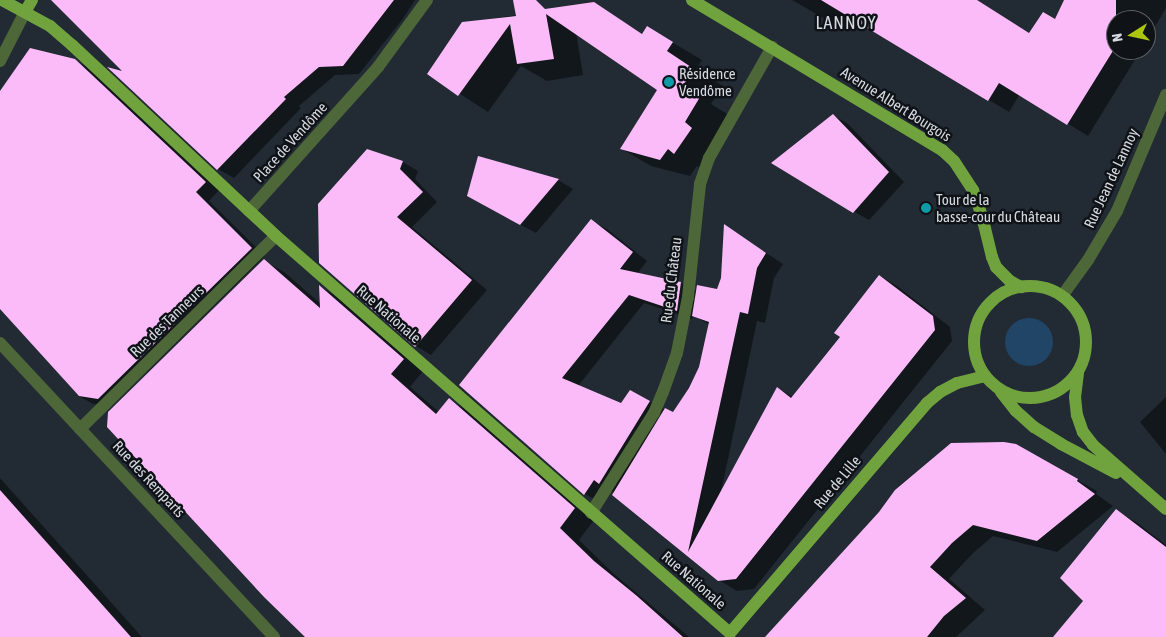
<!DOCTYPE html>
<meta charset="utf-8">
<style>
body{margin:0}
#map{position:relative;width:1166px;height:637px;overflow:hidden;background:#222b34;font-family:"Asap Condensed",sans-serif}
div>[style]{position:absolute}
[style*='--x']{left:calc(var(--x)*1px);top:calc(var(--y)*1px);width:calc(var(--w)*1px);rotate:calc(var(--a)*1deg)}
.green>*{inset:0;background:#204567}
.round{border-radius:50%}
.shadow>*{inset:0;background:#0007}
.building>*{inset:0;background:#fbbbf9}
.minor>*{height:12px;margin:-6px;padding:0 6px;transform-origin:6px;border-radius:6px;background:#4e6739}
.major>*{height:12px;margin:-6px;padding:0 6px;transform-origin:6px;border-radius:6px;background:#70a33e}
.major>.ring{margin:-6px;padding:0;box-sizing:content-box;background:none;border:12px solid #70a33e;border-radius:50%}
.dots>*{width:14px;height:14px;translate:-50% -50%;box-sizing:border-box;border:2px solid #0f1317;border-radius:50%}
span{translate:-50% -50%;white-space:nowrap;text-align:center;line-height:1.15;-webkit-text-stroke:5px #0f1317;paint-order:stroke}
.poi-label{font-size:15px;color:#d5dae0}
.left{translate:0 -50%;text-align:left}
.street-label{font-size:15px;color:#d5dae0}
.quarter-label{font-size:18px;color:#d5dae0;letter-spacing:1px}
.north{position:absolute;left:1106px;top:10px;width:50px;height:50px;box-sizing:border-box;background:#0f1317;border:1px solid #5e6367;border-radius:50%;rotate:260deg;font-size:14px;font-weight:700;line-height:20px;text-align:center;color:#d5dae0}
.north::after{content:'';display:block;margin:auto;width:18px;height:22px;background:#adc60d;clip-path:polygon(50% 0,100% 100%,50% 72%,0 100%)}
</style>
<div id="map">
<div class="green">
<div class="round" style="left:1005px;top:318px;width:48px;height:48px"></div>
</div>
<div class="shadow">
<div style="clip-path:polygon(73px 0,415px 0,402px 20px,359px 74px,335px 75px,299px 106px,301px 108px,234px 178px,218px 169px,112px 69px,126px 73px)"></div>
<div style="clip-path:polygon(792px 0,974px 0,1030px 34px,1055px 21px,1067px 0,1166px 0,1166px 8px,1146px 42px,1146px 20px,1116px 20px,1116px 50px,1141px 50px,1088px 136px,1020px 94px,1009px 112px,847px 15px,841px 28px)"></div>
<div style="clip-path:polygon(594px 4px,643px 34px,648px 28px,702px 60px,696px 69px,723px 86px,711px 104px,729px 115px,704px 170px,697px 166px,690px 176px,651px 166px,622px 149px,659px 90px,576px 32px,583px 75px,547px 81px,521px 66px,488px 112px,429px 74px,462px 23px)"></div>
<div style="clip-path:polygon(74px 60px,89px 68px,219px 190px,209px 201px,265px 256px,112px 406px,93px 404px,79px 396px,0 307px,0 93px)"></div>
<div style="clip-path:polygon(833px 115px,848px 124px,904px 182px,869px 220px,853px 211px)"></div>
<div style="clip-path:polygon(367px 150px,403px 162px,418px 171px,415px 179px,437px 202px,412px 227px,487px 290px,431px 355px,416px 346px)"></div>
<div style="clip-path:polygon(479px 158px,558px 180px,573px 189px,536px 233px,484px 205px)"></div>
<div style="clip-path:polygon(evenodd,592px 221px,607px 229px,647px 261px,637px 274px,681px 283px,698px 292px,718px 290px,723px 279px,725px 226px,783px 264px,774px 278px,765px 323px,757px 321px,721px 492px,777px 388px,793px 397px,841px 337px,880px 276px,897px 286px,950px 327px,952px 341px,754px 589px,737px 591px,719px 580px,609px 489px,600px 502px,585px 494px,461px 385px,592px 221px,644px 303px,692px 319px,693px 315px,710px 325px,700px 367px,690px 389px,673px 414px,630px 391px,622px 404px,578px 386px,644px 303px)"></div>
<div style="clip-path:polygon(264px 261px,284px 272px,321px 304px,321px 287px,339px 298px,423px 371px,410px 387px,439px 412px,449px 400px,469px 411px,594px 520px,579px 540px,614px 574px,689px 637px,306px 637px)"></div>
<div style="clip-path:polygon(1166px 397px,1166px 454px,1140px 422px)"></div>
<div style="clip-path:polygon(952px 444px,1016px 446px,1097px 491px,1096px 494px,1113px 506px,1057px 552px,993px 536px,972px 554px,949px 579px,985px 610px,956px 637px,767px 637px,880px 513px,899px 486px)"></div>
<div style="clip-path:polygon(0 478px,142px 637px,0 637px)"></div>
<div style="clip-path:polygon(1116px 511px,1136px 522px,1166px 545px,1166px 637px,1055px 637px,1085px 601px)"></div>
</div>
<div class="building">
<div style="clip-path:polygon(51px 0,394px 0,343px 66px,319px 67px,284px 97px,286px 99px,217px 170px,107px 67px,122px 71px)"></div>
<div style="clip-path:polygon(513px 0,536px 0,545px 9px,594px 2px,642px 34px,647px 26px,673px 42px,667px 51px,694px 69px,683px 86px,700px 97px,685px 122px,692px 128px,674px 154px,668px 149px,660px 160px,620px 149px,657px 90px,546px 14px,554px 59px,517px 64px,510px 24px,458px 96px,427px 74px,462px 22px,516px 16px)"></div>
<div style="clip-path:polygon(821px 0,977px 0,1029px 33px,1043px 12px,1055px 19px,1064px 0,1116px 0,1116px 46px,1067px 125px,999px 83px,988px 101px)"></div>
<div style="clip-path:polygon(30px 48px,75px 59px,206px 182px,196px 192px,252px 248px,98px 399px,79px 396px,0 309px,0 91px)"></div>
<div style="clip-path:polygon(833px 114px,889px 172px,853px 213px,771px 163px)"></div>
<div style="clip-path:polygon(367px 149px,403px 161px,400px 169px,423px 192px,397px 217px,472px 280px,415px 347px,319px 263px,318px 204px)"></div>
<div style="clip-path:polygon(478px 156px,559px 179px,520px 225px,467px 196px)"></div>
<div style="clip-path:polygon(591px 219px,633px 252px,620px 269px,681px 282px,677px 311px,629px 295px,562px 378px,621px 403px,630px 390px,650px 401px,599px 484px,594px 480px,584px 495px,459px 385px)"></div>
<div style="clip-path:polygon(724px 224px,766px 253px,757px 268px,748px 314px,740px 312px,688px 552px,777px 387px,791px 398px,840px 337px,834px 333px,879px 275px,933px 316px,935px 330px,736px 579px,718px 581px,612px 495px,665px 408px,673px 412px,689px 388px,699px 367px,709px 322px,692px 316px,697px 285px,717px 289px,721px 278px)"></div>
<div style="clip-path:polygon(264px 259px,320px 308px,319px 285px,404px 359px,391px 374px,436px 414px,449px 398px,575px 508px,560px 528px,594px 561px,637px 596px,683px 637px,305px 637px,264px 597px,107px 427px,108px 412px)"></div>
<div style="clip-path:polygon(1004px 442px,1016px 444px,1078px 479px,1077px 481px,1095px 494px,1037px 541px,973px 525px,952px 543px,930px 567px,966px 598px,944px 616px,927px 637px,765px 637px,879px 512px,895px 490px,951px 443px)"></div>
<div style="clip-path:polygon(0 490px,131px 637px,0 637px)"></div>
<div style="clip-path:polygon(1116px 509px,1166px 547px,1166px 637px,1053px 637px,1083px 601px,1060px 578px)"></div>
</div>
<div class="minor">
<div style="--x:0;--y:61;--w:55;--a:-63"></div>
<div style="--x:249;--y:211;--w:193;--a:-48.1"></div>
<div style="--x:378;--y:67;--w:83;--a:-53.8"></div>
<div style="--x:1062;--y:296;--w:44;--a:-54.2"></div>
<div style="--x:1088;--y:260;--w:57;--a:-59.4"></div>
<div style="--x:1117;--y:211;--w:126;--a:-67.1"></div>
<div style="--x:0;--y:343;--w:402;--a:47"></div>
<div style="--x:80;--y:429;--w:275;--a:-44.6"></div>
<div style="--x:591;--y:513;--w:118;--a:-57.8"></div>
<div style="--x:654;--y:413;--w:23;--a:-67"></div>
<div style="--x:663;--y:392;--w:41;--a:-70.3"></div>
<div style="--x:677;--y:353;--w:57;--a:-78.9"></div>
<div style="--x:688;--y:297;--w:114;--a:-83.9"></div>
<div style="--x:700;--y:184;--w:28;--a:-71"></div>
<div style="--x:709;--y:158;--w:128;--a:-60.4"></div>
</div>
<div class="major">
<div style="--x:2;--y:0;--w:55;--a:28.4"></div>
<div style="--x:50;--y:26;--w:29;--a:41"></div>
<div style="--x:72;--y:45;--w:279;--a:43.1"></div>
<div style="--x:276;--y:236;--w:603;--a:41.17"></div>
<div style="--x:730;--y:633;--w:303;--a:-49.4"></div>
<div style="--x:927;--y:403;--w:17;--a:-40"></div>
<div style="--x:940;--y:392;--w:19;--a:-28"></div>
<div style="--x:957;--y:383;--w:29;--a:-14"></div>
<div style="--x:692;--y:0;--w:292;--a:31"></div>
<div style="--x:942;--y:150;--w:16;--a:43"></div>
<div style="--x:954;--y:161;--w:35;--a:57"></div>
<div style="--x:973;--y:190;--w:28;--a:71"></div>
<div style="--x:982;--y:216;--w:42;--a:76.3"></div>
<div style="--x:992;--y:257;--w:11;--a:68"></div>
<div style="--x:996;--y:267;--w:20;--a:45"></div>
<div style="--x:1010;--y:281;--w:13;--a:29"></div>
<div style="--x:25;--y:12;--w:14;--a:-60"></div>
<div class="ring" style="left:974px;top:286px;width:100px;height:100px"></div>
<div style="--x:1078;--y:373;--w:24;--a:97"></div>
<div style="--x:1075;--y:397;--w:18;--a:84"></div>
<div style="--x:1077;--y:415;--w:18;--a:71"></div>
<div style="--x:1083;--y:432;--w:16;--a:52"></div>
<div style="--x:1093;--y:445;--w:97;--a:41.2"></div>
<div style="--x:1001;--y:392;--w:24;--a:52"></div>
<div style="--x:1016;--y:411;--w:24;--a:42"></div>
<div style="--x:1034;--y:427;--w:32;--a:32"></div>
<div style="--x:1061;--y:444;--w:62;--a:27.8"></div>
</div>
<div class="dots">
<div style="left:669px;top:82px;background:#0f9aa8"></div>
<div style="left:926px;top:208px;background:#0f9aa8"></div>
</div>
<div class="poi-label">
<span class="left" style="left:679px;top:82px">Résidence<br>Vendôme</span>
<span class="left" style="left:936px;top:208px">Tour de la<br>basse-cour du Château</span>
</div>
<div class="street-label">
<span style="left:896px;top:104px;rotate:32deg">Avenue Albert Bourgois</span>
<span style="left:290px;top:142px;rotate:-48deg">Place de Vendôme</span>
<span style="left:1111px;top:178px;rotate:-65deg">Rue Jean de Lannoy</span>
<span style="left:671px;top:280px;rotate:-83deg">Rue du Château</span>
<span style="left:389px;top:314px;rotate:41deg">Rue Nationale</span>
<span style="left:167px;top:321px;rotate:-44deg">Rue des Tanneurs</span>
<span style="left:149px;top:479px;rotate:47deg">Rue des Remparts</span>
<span style="left:837px;top:482px;rotate:-50deg">Rue de Lille</span>
<span style="left:694px;top:580px;rotate:41deg">Rue Nationale</span>
</div>
<div class="quarter-label">
<span style="left:846px;top:23px">LANNOY</span>
</div>
<div class="north">N</div>
</div>
